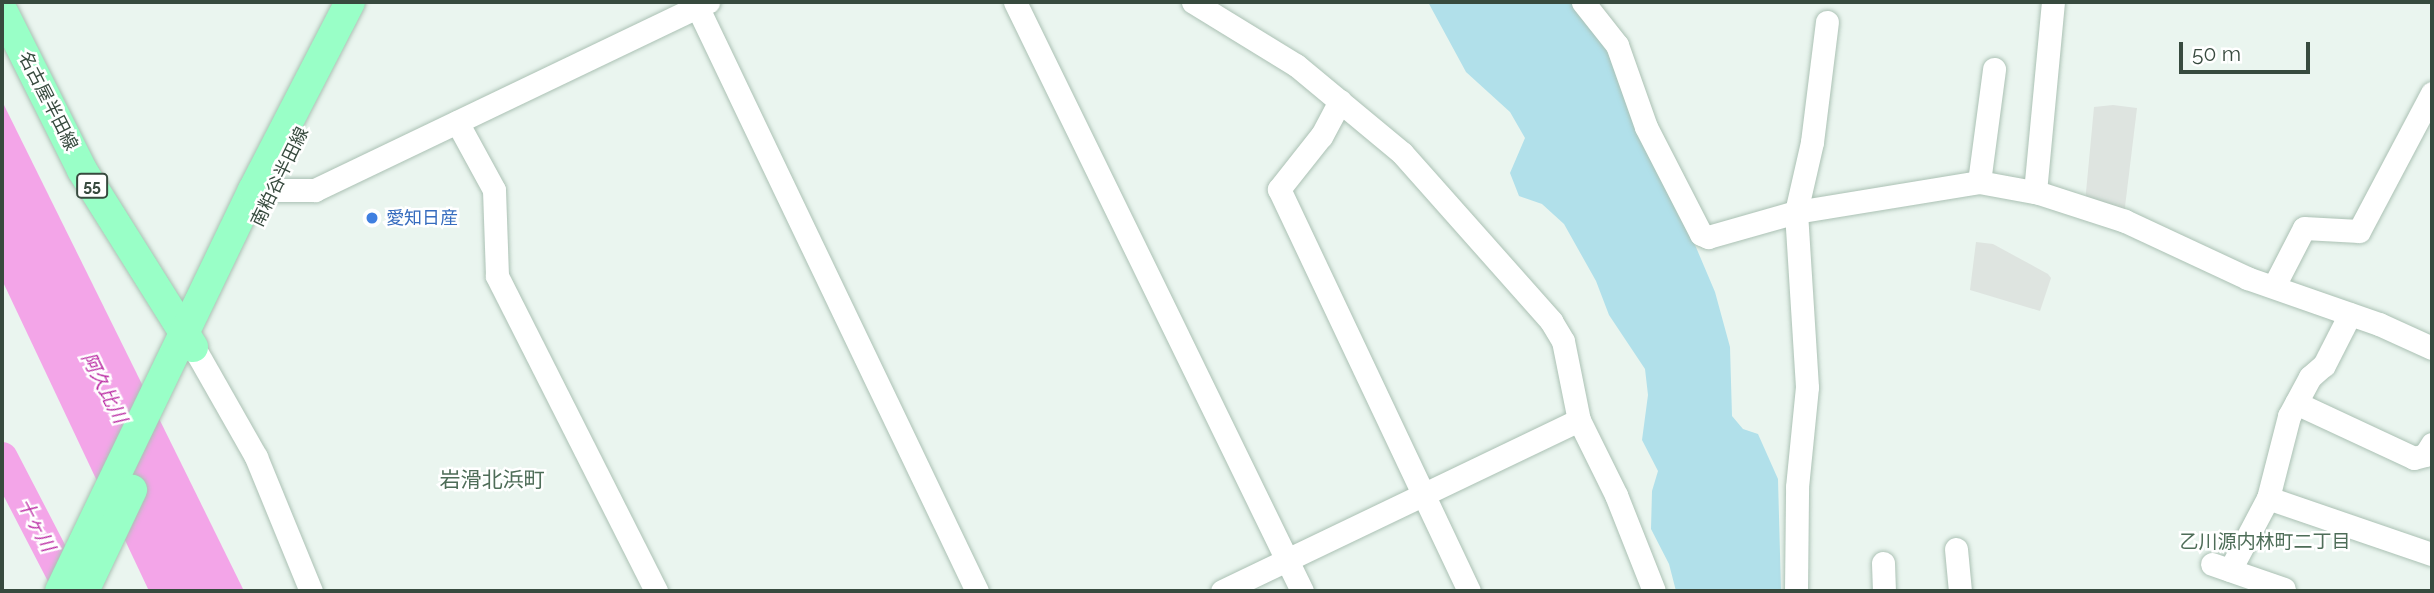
<!DOCTYPE html>
<meta charset="utf-8">
<style>
body{margin:0}
#map{position:relative;width:2434px;height:593px;overflow:hidden;background:#eaf5ef;font-family:Raleway,"Noto Sans JP",sans-serif}
div>[style]{position:absolute}
[style*='--x']{left:calc(var(--x)*1px);top:calc(var(--y)*1px);width:calc(var(--w)*1px);rotate:calc(var(--a)*1deg)}
.green>*{inset:0;background:#b1e0ea}
.parking>*{inset:0;background:#dee4e0}
.water>*{inset:0;background:#f3a5e8}
.river>*{height:32px;margin:-16px;padding:0 16px;transform-origin:16px;border-radius:16px;background:#f3a5e8}
.roads{filter:drop-shadow(0 0 2px #abc1b4) drop-shadow(0 0 2px #abc1b4)}
.minor>*{height:23px;margin:-11.5px;padding:0 11.5px;transform-origin:11.5px;border-radius:11.5px;background:#fff}
.major>*{height:30px;margin:-15px;padding:0 15px;transform-origin:15px;border-radius:15px;background:#99ffc7}
.dots>*{width:19px;height:19px;translate:-50% -50%;box-sizing:border-box;border:4px solid #fff;border-radius:50%}
span{translate:-50% -50%;white-space:nowrap;text-align:center;line-height:1.15;-webkit-text-stroke:5px #fff;paint-order:stroke}
.shield-label span{padding:2px 5px;background:#fff;border:2px solid;border-radius:5px;-webkit-text-stroke-width:0}
.shield-label{font-size:16px;color:#374a3e;font-weight:700}
.street-label{font-size:18px;color:#374a3e}
.shop-label{font-size:18px;color:#366cbe}
.left{translate:0 -50%;text-align:left}
.water-label{font-size:19px;color:#ba2ba3;font-style:italic}
.neighbourhood-label{font-size:19px;color:#4e6d58}
.quarter-label{font-size:21px;color:#4e6d58}
.frame{position:absolute;inset:0;border:4px solid #374a3e;pointer-events:none}
.scale{position:absolute;left:2179px;top:42px;width:131px;height:32px;box-sizing:border-box;border:4px solid #374a3e;border-top:0;padding-left:9px;font-size:21px;line-height:24px;white-space:nowrap;color:#374a3e;-webkit-text-stroke:5px #fff;paint-order:stroke}
</style>
<div id="map">
<div class="green">
<div style="clip-path:polygon(1428px 2px,1574px 2px,1620px 68px,1715px 292px,1730px 347px,1732px 416px,1743px 429px,1758px 434px,1778px 479px,1781px 591px,1676px 591px,1669px 564px,1651px 529px,1652px 491px,1658px 471px,1642px 440px,1648px 395px,1645px 369px,1609px 315px,1596px 281px,1564px 224px,1542px 204px,1519px 196px,1510px 173px,1525px 138px,1510px 112px,1466px 72px)"></div>
</div>
<div class="parking">
<div style="clip-path:polygon(2113px 105px,2137px 108px,2124px 215px,2085px 203px,2094px 107px)"></div>
<div style="clip-path:polygon(1976px 242px,1993px 244px,2048px 274px,2051px 278px,2040px 311px,1970px 290px)"></div>
</div>
<div class="water">
<div style="clip-path:polygon(2px 101px,179px 459px,244px 591px,149px 591px,2px 280px)"></div>
</div>
<div class="river">
<div style="--x:2;--y:458;--w:150;--a:62.6"></div>
</div>
<div class="roads">
<div class="minor">
<div style="--x:695;--y:2;--w:653;--a:64.42"></div>
<div style="--x:1015;--y:2;--w:655;--a:64.02"></div>
<div style="--x:1193;--y:2;--w:121;--a:31.5"></div>
<div style="--x:1296;--y:65;--w:138;--a:39.7"></div>
<div style="--x:1402;--y:153;--w:225;--a:48.4"></div>
<div style="--x:1551;--y:321;--w:23;--a:59"></div>
<div style="--x:1563;--y:341;--w:81;--a:78.6"></div>
<div style="--x:1579;--y:420;--w:84;--a:63.7"></div>
<div style="--x:1616;--y:495;--w:103;--a:68.4"></div>
<div style="--x:1583;--y:2;--w:55;--a:51.7"></div>
<div style="--x:1617;--y:45;--w:87;--a:70.5"></div>
<div style="--x:1646;--y:127;--w:120;--a:62.8"></div>
<div style="--x:1701;--y:234;--w:8;--a:23"></div>
<div style="--x:1708;--y:237;--w:91;--a:-15.9"></div>
<div style="--x:1796;--y:212;--w:185;--a:-9.3"></div>
<div style="--x:1979;--y:182;--w:61;--a:10.4"></div>
<div style="--x:2039;--y:193;--w:90;--a:18"></div>
<div style="--x:2125;--y:221;--w:135;--a:25"></div>
<div style="--x:2247;--y:278;--w:140;--a:19.2"></div>
<div style="--x:2379;--y:324;--w:58;--a:24.4"></div>
<div style="--x:1340;--y:101;--w:40;--a:118"></div>
<div style="--x:1321;--y:136;--w:68;--a:128.4"></div>
<div style="--x:1279;--y:189;--w:445;--a:64.7"></div>
<div style="--x:457;--y:122;--w:77;--a:61.4"></div>
<div style="--x:494;--y:190;--w:86;--a:88"></div>
<div style="--x:497;--y:276;--w:353;--a:63.2"></div>
<div style="--x:1979;--y:182;--w:114;--a:-82.4"></div>
<div style="--x:253;--y:190;--w:62;--a:0"></div>
<div style="--x:315;--y:190;--w:436;--a:-25.6"></div>
<div style="--x:2035;--y:192;--w:191;--a:-84.6"></div>
<div style="--x:2274;--y:286;--w:65;--a:-62.7"></div>
<div style="--x:2304;--y:228;--w:55;--a:3.1"></div>
<div style="--x:2359;--y:231;--w:156;--a:-62.1"></div>
<div style="--x:197;--y:353;--w:120;--a:60.4"></div>
<div style="--x:256;--y:457;--w:145;--a:67.7"></div>
<div style="--x:2296;--y:403;--w:130;--a:25"></div>
<div style="--x:2414;--y:458;--w:11;--a:-15"></div>
<div style="--x:2425;--y:455;--w:13;--a:-58"></div>
<div style="--x:2268;--y:498;--w:173;--a:18.9"></div>
<div style="--x:1956;--y:549;--w:42;--a:84.6"></div>
<div style="--x:1883;--y:563;--w:28;--a:88"></div>
<div style="--x:2212;--y:564;--w:76;--a:19.1"></div>
<div style="--x:2230;--y:570;--w:81;--a:-62.2"></div>
<div style="--x:2268;--y:498;--w:85;--a:-75.6"></div>
<div style="--x:2289;--y:416;--w:44;--a:-61.7"></div>
<div style="--x:2310;--y:377;--w:18;--a:-41"></div>
<div style="--x:2324;--y:365;--w:57;--a:-63"></div>
<div style="--x:1222;--y:591;--w:396;--a:-25.6"></div>
<div style="--x:1796;--y:591;--w:104;--a:-89.4"></div>
<div style="--x:1797;--y:487;--w:100;--a:-84.3"></div>
<div style="--x:1807;--y:387;--w:175;--a:-93.6"></div>
<div style="--x:1796;--y:212;--w:72;--a:-77.1"></div>
<div style="--x:1812;--y:142;--w:121;--a:-82.9"></div>
</div>
<div class="major">
<div style="--x:2;--y:10;--w:179;--a:63.4"></div>
<div style="--x:82;--y:170;--w:209;--a:57.9"></div>
<div style="--x:60;--y:591;--w:445;--a:-64.3"></div>
<div style="--x:253;--y:190;--w:212;--a:-62.7"></div>
<div style="--x:84;--y:591;--w:112;--a:-64.6"></div>
</div>
</div>
<div class="dots">
<div style="left:372px;top:218px;background:#3f7fe0"></div>
</div>
<div class="shield-label">
<span style="left:92px;top:186px">55</span>
</div>
<div class="street-label">
<span style="left:48px;top:101px;rotate:63deg">名古屋半田線</span>
<span style="left:280px;top:177px;rotate:-64deg">南粕谷半田線</span>
</div>
<div class="shop-label">
<span class="left" style="left:386px;top:218px">愛知日産</span>
</div>
<div class="water-label">
<span style="left:104px;top:388px;rotate:63deg">阿久比川</span>
<span style="left:36px;top:525px;rotate:62deg">十ヶ川</span>
</div>
<div class="neighbourhood-label">
<span style="left:2265px;top:542px">乙川源内林町二丁目</span>
</div>
<div class="quarter-label">
<span style="left:492px;top:480px">岩滑北浜町</span>
</div>
<div class="frame"></div>
<div class="scale">50 m</div>
</div>
